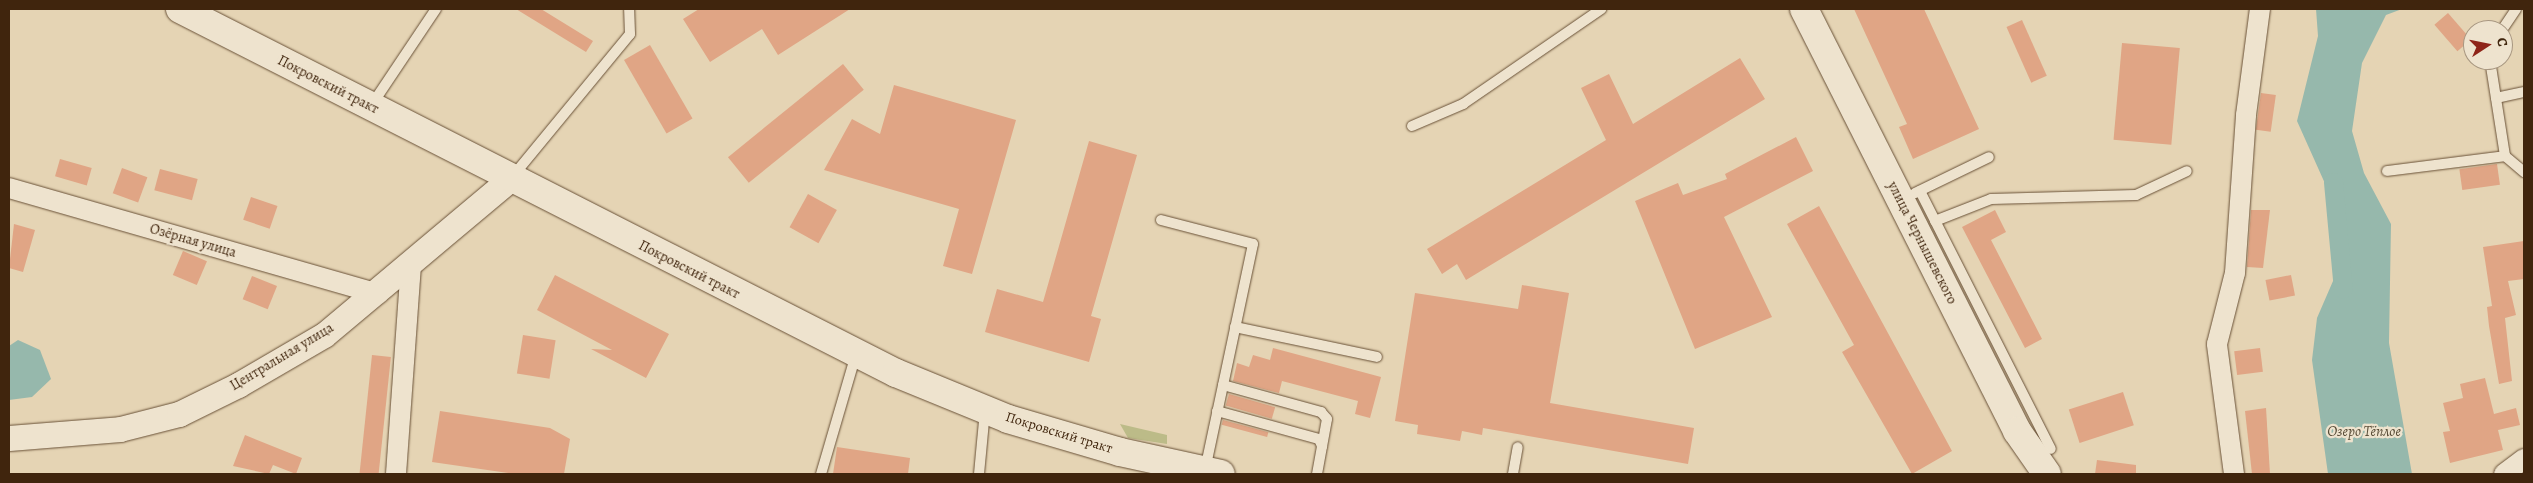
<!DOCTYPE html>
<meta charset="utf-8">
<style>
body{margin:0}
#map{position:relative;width:2533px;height:483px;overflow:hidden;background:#e5d4b4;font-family:Alegreya,serif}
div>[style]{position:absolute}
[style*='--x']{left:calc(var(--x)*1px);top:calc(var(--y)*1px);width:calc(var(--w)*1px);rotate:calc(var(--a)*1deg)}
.green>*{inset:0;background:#bcbb88}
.water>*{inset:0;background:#96b8ac}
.canal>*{height:19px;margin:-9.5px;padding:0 9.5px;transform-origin:9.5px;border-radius:9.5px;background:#96b8ac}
.building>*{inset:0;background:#e0a585;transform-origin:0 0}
.roads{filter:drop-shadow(0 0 1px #695137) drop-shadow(0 0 1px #695137)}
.service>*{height:10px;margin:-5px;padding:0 5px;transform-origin:5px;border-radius:5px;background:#eee3ce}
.minor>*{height:20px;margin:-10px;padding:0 10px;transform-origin:10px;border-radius:10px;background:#eee3ce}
.tertiary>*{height:25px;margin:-12.5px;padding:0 12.5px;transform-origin:12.5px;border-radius:12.5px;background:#eee3ce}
.secondary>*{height:28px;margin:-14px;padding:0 14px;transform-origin:14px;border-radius:14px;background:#eee3ce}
span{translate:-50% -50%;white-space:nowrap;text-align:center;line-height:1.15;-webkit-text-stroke:4.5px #eee3ce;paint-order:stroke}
.street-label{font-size:14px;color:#40250d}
.water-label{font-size:15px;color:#564a35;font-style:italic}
.frame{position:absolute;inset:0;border:10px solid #40250d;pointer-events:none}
.north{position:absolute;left:2463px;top:20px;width:50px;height:50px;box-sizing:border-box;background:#eee3ce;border:1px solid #a89781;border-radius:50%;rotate:79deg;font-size:14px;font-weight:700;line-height:20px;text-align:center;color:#40250d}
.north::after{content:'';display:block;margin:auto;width:18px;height:22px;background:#8f2418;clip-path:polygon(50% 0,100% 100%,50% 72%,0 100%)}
</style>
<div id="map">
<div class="green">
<div style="clip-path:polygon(1120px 424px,1167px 435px,1167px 444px,1128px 438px)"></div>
</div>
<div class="water">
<div style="clip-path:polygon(2316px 9px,2402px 9px,2386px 15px,2362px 63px,2352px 131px,2364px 173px,2391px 224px,2389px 343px,2412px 474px,2328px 474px,2312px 360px,2317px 318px,2346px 251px,2340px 217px,2297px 121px,2318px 36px)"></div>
<div style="clip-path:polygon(18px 340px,40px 350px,51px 379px,32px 397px,9px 400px,9px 346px)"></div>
</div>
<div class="canal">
<div style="--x:2333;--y:182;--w:107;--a:84.7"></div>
</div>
<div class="building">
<div style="clip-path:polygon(516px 9px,541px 9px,593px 41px,586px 52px)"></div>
<div style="clip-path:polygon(699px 9px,850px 9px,778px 55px,762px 29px,710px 62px,683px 19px)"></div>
<div style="clip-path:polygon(1854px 9px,1924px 9px,1979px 129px,1913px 159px,1899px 127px,1907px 124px)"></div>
<div style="left:2448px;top:13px;width:35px;height:18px;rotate:49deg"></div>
<div style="left:2022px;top:20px;width:61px;height:17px;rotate:66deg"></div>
<div style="left:2122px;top:43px;width:58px;height:97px;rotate:5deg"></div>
<div style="left:650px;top:45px;width:85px;height:30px;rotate:60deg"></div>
<div style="clip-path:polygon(1740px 58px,1765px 99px,1466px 280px,1457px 264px,1442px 274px,1427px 249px,1606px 140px,1581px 88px,1609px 74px,1633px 124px)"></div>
<div style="left:843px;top:64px;width:33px;height:148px;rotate:51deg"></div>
<div style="clip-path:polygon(894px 85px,1016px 120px,972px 274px,943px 266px,959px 209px,824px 170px,852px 119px,880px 134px)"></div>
<div style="left:2261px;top:93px;width:15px;height:37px;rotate:8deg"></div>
<div style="clip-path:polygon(1796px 137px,1813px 171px,1724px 217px,1772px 317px,1695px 349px,1635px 201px,1678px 183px,1683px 195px,1727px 179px,1725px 174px)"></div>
<div style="clip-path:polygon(1089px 141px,1137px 155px,1091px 316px,1101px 319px,1089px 362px,985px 332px,997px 289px,1043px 302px)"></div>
<div style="left:60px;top:159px;width:33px;height:18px;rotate:16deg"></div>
<div style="left:2497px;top:164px;width:21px;height:38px;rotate:82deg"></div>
<div style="left:122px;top:168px;width:27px;height:27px;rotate:20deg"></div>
<div style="left:160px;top:169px;width:39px;height:22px;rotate:15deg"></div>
<div style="left:808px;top:194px;width:33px;height:38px;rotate:29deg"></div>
<div style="left:251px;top:197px;width:28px;height:24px;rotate:19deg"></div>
<div style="clip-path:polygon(1819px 206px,1952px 451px,1912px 474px,1842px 352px,1854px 345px,1787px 224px)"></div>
<div style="clip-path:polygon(1995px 210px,2006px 232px,1991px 240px,2042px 339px,2025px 348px,1962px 227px)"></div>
<div style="clip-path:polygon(2251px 210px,2270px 210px,2263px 268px,2247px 267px)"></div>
<div style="clip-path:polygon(14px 224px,35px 230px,23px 272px,9px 268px)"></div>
<div style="clip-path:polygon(2524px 241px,2524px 279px,2508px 281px,2516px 315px,2505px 318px,2512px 381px,2499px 384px,2489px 326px,2487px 307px,2492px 306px,2483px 247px)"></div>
<div style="left:183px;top:251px;width:26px;height:26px;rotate:23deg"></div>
<div style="clip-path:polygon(555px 275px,669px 334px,646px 378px,591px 349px,612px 350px,537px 310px)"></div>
<div style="left:2291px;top:275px;width:21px;height:26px;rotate:79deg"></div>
<div style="left:252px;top:276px;width:27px;height:25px;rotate:22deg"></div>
<div style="clip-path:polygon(1522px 285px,1569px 293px,1550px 403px,1694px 428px,1688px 464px,1483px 428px,1482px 435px,1462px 431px,1460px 441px,1417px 434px,1418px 425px,1395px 421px,1415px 293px,1518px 309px)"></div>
<div style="left:523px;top:335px;width:33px;height:39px;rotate:9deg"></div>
<div style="clip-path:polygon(1273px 348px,1381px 377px,1370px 418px,1355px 414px,1358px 401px,1282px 381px,1279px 393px,1233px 381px,1237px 363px,1249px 367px,1253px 355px,1270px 360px)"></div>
<div style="left:2260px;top:348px;width:24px;height:26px;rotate:83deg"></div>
<div style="left:372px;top:355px;width:19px;height:120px;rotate:6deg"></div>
<div style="clip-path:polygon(2485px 378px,2494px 414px,2516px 408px,2520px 425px,2498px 430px,2503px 450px,2450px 463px,2443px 432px,2450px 431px,2443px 403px,2463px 398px,2460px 384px)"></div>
<div style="left:2123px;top:392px;width:35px;height:57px;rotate:72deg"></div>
<div style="left:1229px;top:394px;width:48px;height:12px;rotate:16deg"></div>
<div style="clip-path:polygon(2266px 408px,2270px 474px,2252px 474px,2245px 411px)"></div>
<div style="clip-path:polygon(440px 411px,550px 428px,570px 439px,564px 474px,516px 474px,432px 462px)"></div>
<div style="left:1223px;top:420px;width:47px;height:5px;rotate:15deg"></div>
<div style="clip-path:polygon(245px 435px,302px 458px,296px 474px,273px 465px,269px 474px,233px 466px)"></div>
<div style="clip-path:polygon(837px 447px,910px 458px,908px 474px,833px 474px)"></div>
<div style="clip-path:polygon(2097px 460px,2136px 465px,2136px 474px,2095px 474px)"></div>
</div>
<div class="roads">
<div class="service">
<div style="--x:2502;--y:30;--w:25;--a:-56"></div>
<div style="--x:2490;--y:60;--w:97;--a:81.1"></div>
<div style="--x:2505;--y:156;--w:25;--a:40"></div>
<div style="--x:2496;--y:98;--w:29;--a:-12"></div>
<div style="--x:371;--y:106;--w:117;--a:-56.2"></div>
<div style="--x:1412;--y:126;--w:56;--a:-23.3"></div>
<div style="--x:1463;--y:104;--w:168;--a:-34.5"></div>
<div style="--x:2387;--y:171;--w:119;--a:-7.2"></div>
<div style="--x:513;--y:176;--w:184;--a:-50.5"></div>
<div style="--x:630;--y:34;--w:25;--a:-92"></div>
<div style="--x:1920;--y:191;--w:289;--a:63.1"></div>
<div style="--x:1915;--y:193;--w:82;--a:-25.9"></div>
<div style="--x:1161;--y:220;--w:95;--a:14.6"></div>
<div style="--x:1253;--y:244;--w:230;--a:102"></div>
<div style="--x:1935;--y:221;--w:60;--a:-21.4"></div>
<div style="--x:1991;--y:199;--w:145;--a:-1.6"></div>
<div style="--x:2136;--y:195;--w:56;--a:-25.2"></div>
<div style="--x:1235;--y:327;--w:145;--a:11.9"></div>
<div style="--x:1223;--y:385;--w:102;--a:15.4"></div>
<div style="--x:1321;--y:412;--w:9;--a:49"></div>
<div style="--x:1327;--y:419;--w:56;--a:100.3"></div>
<div style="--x:1217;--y:411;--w:106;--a:15.4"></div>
<div style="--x:1319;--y:439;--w:8;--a:67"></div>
<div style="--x:821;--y:474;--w:125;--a:-73.7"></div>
<div style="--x:979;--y:474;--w:64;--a:-84.6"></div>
<div style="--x:1513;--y:474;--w:27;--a:-80"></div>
</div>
<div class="minor">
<div style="--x:9;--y:188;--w:384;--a:16"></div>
<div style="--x:396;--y:474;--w:209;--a:-85.9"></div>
<div style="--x:2234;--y:474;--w:131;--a:-97.5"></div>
<div style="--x:2217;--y:344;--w:73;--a:-75.8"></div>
<div style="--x:2235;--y:273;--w:158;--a:-86"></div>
<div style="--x:2246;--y:115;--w:107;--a:-82.5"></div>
<div style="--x:2504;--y:474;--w:25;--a:-37"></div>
</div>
<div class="tertiary">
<div style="--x:9;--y:438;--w:111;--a:-4.6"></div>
<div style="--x:120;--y:429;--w:61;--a:-14.3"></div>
<div style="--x:179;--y:414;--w:66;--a:-26.2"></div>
<div style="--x:238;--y:385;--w:99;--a:-30.2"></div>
<div style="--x:324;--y:335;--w:243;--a:-40"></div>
</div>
<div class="secondary">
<div style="--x:180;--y:9;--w:803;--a:26.95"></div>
<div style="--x:896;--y:373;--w:121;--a:22.3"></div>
<div style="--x:1008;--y:419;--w:117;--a:16.4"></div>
<div style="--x:1120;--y:452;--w:103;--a:12.3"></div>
<div style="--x:1804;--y:9;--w:473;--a:63.2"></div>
<div style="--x:2017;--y:431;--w:52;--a:55.1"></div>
</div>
</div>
<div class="street-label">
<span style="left:328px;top:85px;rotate:27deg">Покровский тракт</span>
<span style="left:193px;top:241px;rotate:16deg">Озёрная улица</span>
<span style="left:1922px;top:243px;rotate:63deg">улица Чернышевского</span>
<span style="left:689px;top:270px;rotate:27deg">Покровский тракт</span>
<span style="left:282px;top:357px;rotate:-31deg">Центральная улица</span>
<span style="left:1059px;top:433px;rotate:17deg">Покровский тракт</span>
</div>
<div class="water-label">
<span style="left:2364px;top:432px">Озеро Тёплое</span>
</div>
<div class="frame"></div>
<div class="north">С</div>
</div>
